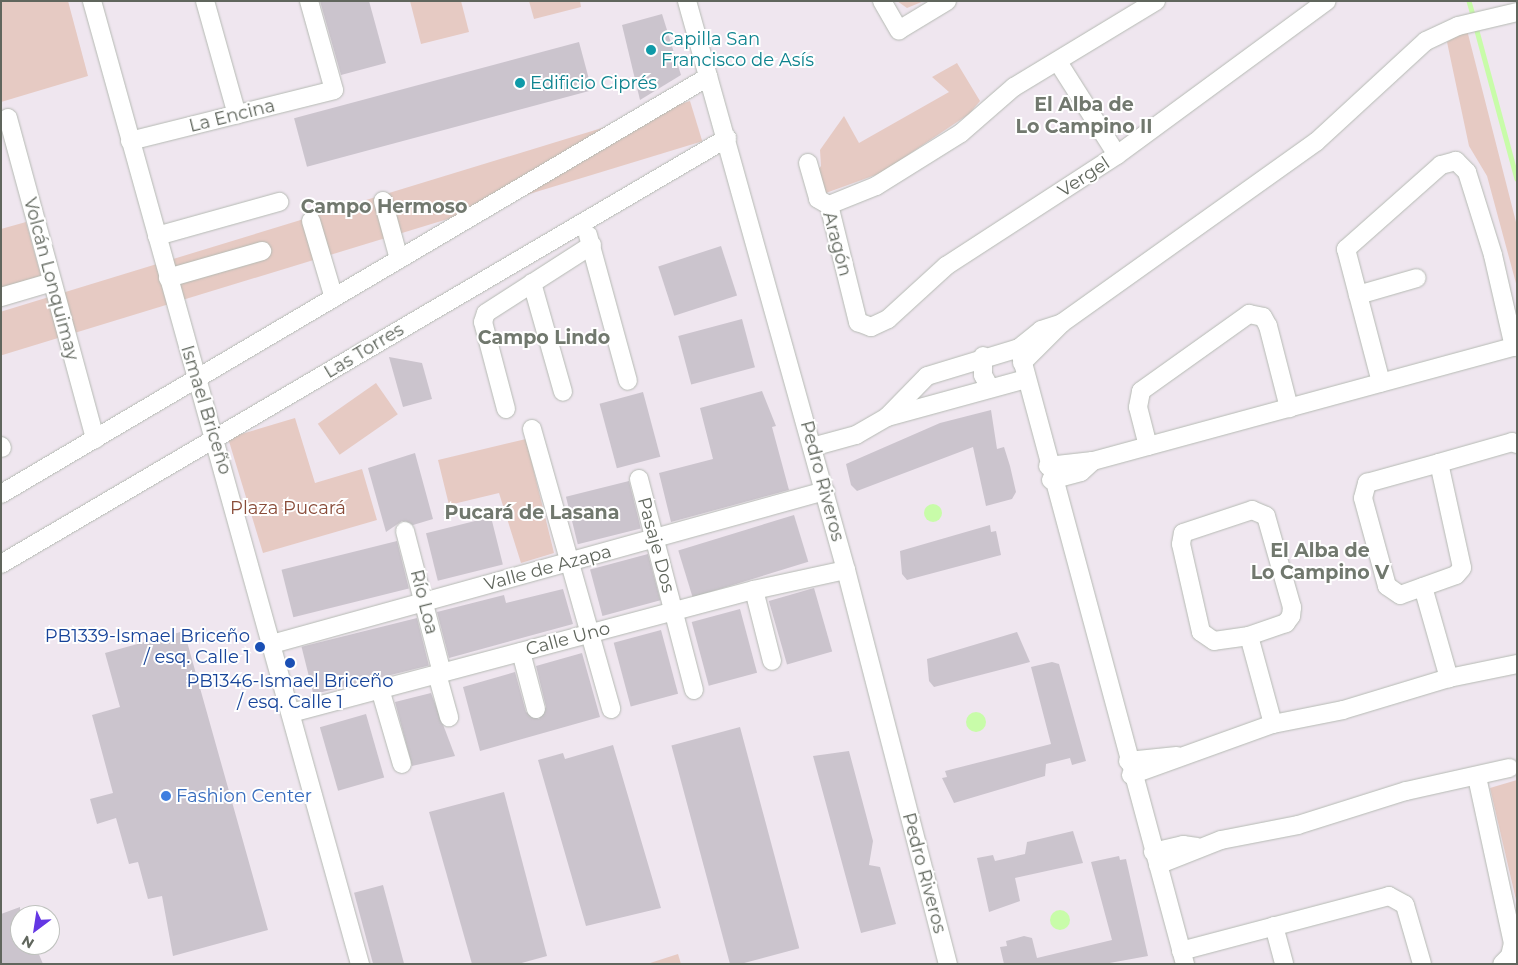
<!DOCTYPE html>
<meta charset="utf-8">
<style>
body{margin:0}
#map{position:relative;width:1518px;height:965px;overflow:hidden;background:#efe6ef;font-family:Montserrat,sans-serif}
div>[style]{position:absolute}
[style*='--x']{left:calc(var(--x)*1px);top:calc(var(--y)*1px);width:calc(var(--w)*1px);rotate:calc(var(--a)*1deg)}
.green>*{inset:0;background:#e6cac3;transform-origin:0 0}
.water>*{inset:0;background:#c8fca9}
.round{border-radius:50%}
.stream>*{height:4.5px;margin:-2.25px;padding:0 2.25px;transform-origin:2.25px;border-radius:2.25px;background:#c8fca9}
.building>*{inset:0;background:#cbc4cd;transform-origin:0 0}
.roads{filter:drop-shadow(0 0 1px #b5bab3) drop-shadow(0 0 1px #b5bab3)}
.minor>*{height:18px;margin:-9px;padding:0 9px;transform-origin:9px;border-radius:9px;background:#fff}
.dots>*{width:14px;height:14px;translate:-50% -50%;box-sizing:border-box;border:2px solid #fff;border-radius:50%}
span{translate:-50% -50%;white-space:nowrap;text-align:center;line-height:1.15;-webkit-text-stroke:4px #fff;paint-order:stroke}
.culture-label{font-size:18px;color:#0d838f}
.left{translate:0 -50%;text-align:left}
.street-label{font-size:18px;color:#60665d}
.park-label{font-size:18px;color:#894c39}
.transit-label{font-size:18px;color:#164399}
.right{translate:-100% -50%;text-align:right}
.shop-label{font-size:18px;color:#366cbe}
.neighbourhood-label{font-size:19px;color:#71786e;font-weight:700}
.frame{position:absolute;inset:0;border:2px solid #60665d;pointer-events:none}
.north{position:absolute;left:10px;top:905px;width:50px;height:50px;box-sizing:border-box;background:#fff;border:1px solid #bfc2be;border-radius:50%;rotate:211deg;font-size:14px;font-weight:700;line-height:20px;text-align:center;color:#60665d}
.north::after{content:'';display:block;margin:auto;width:18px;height:22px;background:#6437e4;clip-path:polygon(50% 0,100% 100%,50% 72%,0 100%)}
</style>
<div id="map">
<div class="green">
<div style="clip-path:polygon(1px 1px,68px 1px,88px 76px,1px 102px)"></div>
<div style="clip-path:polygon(410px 1px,461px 1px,469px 32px,421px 44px)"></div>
<div style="clip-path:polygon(529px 1px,580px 1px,581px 7px,534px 19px)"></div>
<div style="clip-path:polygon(897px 1px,924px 1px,907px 8px)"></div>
<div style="clip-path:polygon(1467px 30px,1517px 226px,1517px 287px,1487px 176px,1469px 146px,1447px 42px)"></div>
<div style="clip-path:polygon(957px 63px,980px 101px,969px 114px,881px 173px,823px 194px,816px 173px,821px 166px,820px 150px,844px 116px,859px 143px,949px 92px,932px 77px)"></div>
<div style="left:690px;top:101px;width:42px;height:799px;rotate:73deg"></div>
<div style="clip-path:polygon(26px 222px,41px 276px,1px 288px,1px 229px)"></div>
<div style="left:376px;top:383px;width:38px;height:71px;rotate:55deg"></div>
<div style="clip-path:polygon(295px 418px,315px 483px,362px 469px,377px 520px,263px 553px,228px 438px)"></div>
<div style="clip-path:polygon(526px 439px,554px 553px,521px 563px,499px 493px,449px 505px,438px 460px)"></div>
<div style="clip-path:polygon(1517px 780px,1517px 904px,1490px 788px)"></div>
<div style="clip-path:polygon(678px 954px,681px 964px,647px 964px)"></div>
</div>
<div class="water">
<div class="round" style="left:924px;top:504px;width:18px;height:18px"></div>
<div class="round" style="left:966px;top:712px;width:20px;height:20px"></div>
<div class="round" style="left:1050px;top:910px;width:20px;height:20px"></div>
</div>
<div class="stream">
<div style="--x:1469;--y:1;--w:19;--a:74"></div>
<div style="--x:1476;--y:27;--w:157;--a:74.9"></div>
</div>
<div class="building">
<div style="clip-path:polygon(320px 1px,369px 1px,386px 63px,341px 75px)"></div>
<div style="clip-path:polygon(662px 14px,681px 75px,640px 100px,622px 25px)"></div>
<div style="left:579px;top:42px;width:50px;height:295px;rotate:75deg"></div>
<div style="left:721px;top:246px;width:52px;height:66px;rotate:72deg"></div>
<div style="left:742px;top:319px;width:50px;height:66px;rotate:75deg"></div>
<div style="clip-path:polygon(389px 357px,422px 363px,432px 399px,403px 407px)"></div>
<div style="clip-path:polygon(762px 391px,776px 426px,772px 427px,789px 490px,671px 522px,659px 473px,713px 459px,700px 408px)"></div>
<div style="left:643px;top:392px;width:67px;height:45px;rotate:75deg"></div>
<div style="clip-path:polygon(991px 410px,997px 449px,1004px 447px,1010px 466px,1016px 492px,1012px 499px,986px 506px,973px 447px,857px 491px,851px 485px,846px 464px,940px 423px)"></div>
<div style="clip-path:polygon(415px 453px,433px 519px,413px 525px,402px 521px,386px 532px,368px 468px)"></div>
<div style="left:629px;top:481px;width:49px;height:65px;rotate:76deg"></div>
<div style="left:794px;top:515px;width:49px;height:121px;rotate:73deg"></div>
<div style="left:491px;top:517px;width:49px;height:67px;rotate:76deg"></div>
<div style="clip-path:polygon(990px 525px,991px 532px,996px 531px,1001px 555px,907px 580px,902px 574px,900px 551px)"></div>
<div style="left:397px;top:541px;width:49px;height:119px;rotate:76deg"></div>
<div style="left:648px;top:554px;width:48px;height:60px;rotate:75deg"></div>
<div style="left:814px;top:588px;width:66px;height:47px;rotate:74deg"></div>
<div style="clip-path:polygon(563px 589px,573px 624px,449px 658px,437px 612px,504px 595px,506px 603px)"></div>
<div style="left:740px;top:609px;width:66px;height:50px;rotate:75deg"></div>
<div style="left:417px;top:618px;width:49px;height:119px;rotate:76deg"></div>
<div style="left:661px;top:630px;width:66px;height:49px;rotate:75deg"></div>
<div style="clip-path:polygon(184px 631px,268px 930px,173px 956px,162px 896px,148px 899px,138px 862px,129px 864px,116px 818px,97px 824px,90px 799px,113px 793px,92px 715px,120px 707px,105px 653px)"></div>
<div style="clip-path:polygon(1017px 632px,1030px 662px,934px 687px,929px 681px,927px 659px)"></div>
<div style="clip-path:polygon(582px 653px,600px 717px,480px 751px,463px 687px,515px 672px,526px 712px,539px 719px,546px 707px,536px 666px)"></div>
<div style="clip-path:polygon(1052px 662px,1059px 664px,1086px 761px,1072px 765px,1070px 758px,1046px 764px,1045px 776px,954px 803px,942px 778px,947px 777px,945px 771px,1051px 744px,1031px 667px)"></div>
<div style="clip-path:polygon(431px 693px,455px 756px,412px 766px,395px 702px)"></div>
<div style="left:366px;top:714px;width:66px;height:48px;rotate:74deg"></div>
<div style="left:740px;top:727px;width:229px;height:71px;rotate:75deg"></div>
<div style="clip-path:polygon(613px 745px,661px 908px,586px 926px,538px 760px,563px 753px,565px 759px)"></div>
<div style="clip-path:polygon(849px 751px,873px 841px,869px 865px,880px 867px,896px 924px,861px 933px,813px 756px)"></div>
<div style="clip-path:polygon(504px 792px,547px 956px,518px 964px,472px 964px,429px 812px)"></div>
<div style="clip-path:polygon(1073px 831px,1083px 863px,1015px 878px,1020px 901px,989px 912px,977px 858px,993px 855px,995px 861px,1025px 854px,1027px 842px)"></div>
<div style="clip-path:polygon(1119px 856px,1120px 860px,1126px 859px,1148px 956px,1104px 964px,1004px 964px,1000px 947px,1007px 946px,1006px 941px,1024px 936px,1032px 938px,1037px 958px,1112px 940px,1091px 862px)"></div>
<div style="left:383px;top:885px;width:82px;height:30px;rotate:75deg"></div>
<div style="clip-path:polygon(20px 907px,20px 945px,35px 945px,43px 964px,1px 964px,1px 914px)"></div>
</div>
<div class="roads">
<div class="minor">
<div style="--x:92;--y:1;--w:1000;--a:74.45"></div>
<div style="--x:205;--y:1;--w:118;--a:74.3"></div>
<div style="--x:687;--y:1;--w:591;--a:74.39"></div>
<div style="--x:846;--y:570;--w:407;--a:75.5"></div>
<div style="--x:882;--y:1;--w:34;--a:60"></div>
<div style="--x:899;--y:30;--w:56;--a:-31.1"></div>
<div style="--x:1058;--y:62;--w:110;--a:57.6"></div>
<div style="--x:8;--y:118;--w:333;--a:74.8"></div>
<div style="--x:130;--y:141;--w:210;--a:-14"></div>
<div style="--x:334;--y:90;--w:92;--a:-105.7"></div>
<div style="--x:808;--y:163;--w:37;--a:74"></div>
<div style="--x:818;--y:199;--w:13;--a:29"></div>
<div style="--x:383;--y:201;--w:60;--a:74.6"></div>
<div style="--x:829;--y:205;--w:121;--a:76.1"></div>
<div style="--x:858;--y:322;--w:14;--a:21"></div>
<div style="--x:871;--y:327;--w:19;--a:-25"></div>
<div style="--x:888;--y:319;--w:79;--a:-42.4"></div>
<div style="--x:946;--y:266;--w:204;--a:-33"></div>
<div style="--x:1117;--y:155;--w:260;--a:-36.3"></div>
<div style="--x:829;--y:205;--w:51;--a:-22"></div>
<div style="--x:876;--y:186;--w:100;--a:-31.9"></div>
<div style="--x:961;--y:133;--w:70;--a:-41"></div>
<div style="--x:1014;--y:87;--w:166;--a:-31.2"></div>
<div style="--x:311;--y:221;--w:80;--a:73.4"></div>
<div style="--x:588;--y:235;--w:151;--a:74.7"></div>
<div style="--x:157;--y:236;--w:127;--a:-15.6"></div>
<div style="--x:168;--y:278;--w:98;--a:-16"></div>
<div style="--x:532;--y:283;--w:113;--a:74.1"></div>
<div style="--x:1358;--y:295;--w:61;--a:-16.1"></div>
<div style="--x:1;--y:297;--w:53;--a:-16.4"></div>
<div style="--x:1019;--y:348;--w:638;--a:74.92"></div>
<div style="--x:983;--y:356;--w:19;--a:90"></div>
<div style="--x:983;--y:375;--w:15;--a:62"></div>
<div style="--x:1022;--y:363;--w:57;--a:-45"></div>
<div style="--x:506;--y:409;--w:90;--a:-104.8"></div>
<div style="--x:483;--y:322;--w:9;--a:-72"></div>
<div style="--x:486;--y:313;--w:126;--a:-32.7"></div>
<div style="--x:887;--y:417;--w:57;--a:-45.7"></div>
<div style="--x:927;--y:376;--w:96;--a:-16.9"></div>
<div style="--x:1019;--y:348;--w:28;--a:-39"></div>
<div style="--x:1041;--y:330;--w:22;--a:-18"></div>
<div style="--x:1062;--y:323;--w:312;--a:-35.5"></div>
<div style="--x:1316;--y:142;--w:149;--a:-42.6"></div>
<div style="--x:1426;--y:41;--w:35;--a:-25"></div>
<div style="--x:1458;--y:26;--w:61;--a:-13.3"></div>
<div style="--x:532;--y:429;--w:291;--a:74.2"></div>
<div style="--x:1;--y:446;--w:2;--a:63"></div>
<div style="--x:1148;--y:446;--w:40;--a:-104.4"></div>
<div style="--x:1138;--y:407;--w:16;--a:-79"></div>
<div style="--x:1141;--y:391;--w:133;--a:-35.5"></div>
<div style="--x:1249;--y:314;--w:14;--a:12"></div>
<div style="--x:1263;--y:317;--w:10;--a:61"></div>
<div style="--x:1268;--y:326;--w:85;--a:75.6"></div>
<div style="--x:812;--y:447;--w:46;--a:-15.3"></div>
<div style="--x:856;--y:435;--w:36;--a:-30"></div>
<div style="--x:887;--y:417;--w:144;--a:-15.3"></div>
<div style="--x:1439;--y:463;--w:107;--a:77.6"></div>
<div style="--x:1462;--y:568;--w:9;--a:131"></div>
<div style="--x:1456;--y:575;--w:59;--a:160.3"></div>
<div style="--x:1400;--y:595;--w:16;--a:-145"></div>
<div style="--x:1387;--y:586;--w:91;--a:-105.3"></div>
<div style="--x:1363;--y:498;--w:16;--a:-75"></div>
<div style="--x:1367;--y:483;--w:75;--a:-15.5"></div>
<div style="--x:1439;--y:463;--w:76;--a:-16"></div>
<div style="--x:1512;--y:442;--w:5;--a:22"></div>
<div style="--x:1048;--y:466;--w:45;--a:-6.3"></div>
<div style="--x:1093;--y:461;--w:436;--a:-15.2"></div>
<div style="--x:1514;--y:347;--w:94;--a:-102.9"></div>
<div style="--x:1493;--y:255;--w:87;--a:-107.4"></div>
<div style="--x:1467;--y:172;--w:16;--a:-135"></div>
<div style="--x:1456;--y:161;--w:16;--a:165"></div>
<div style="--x:1441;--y:165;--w:127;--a:138.5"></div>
<div style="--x:1346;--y:249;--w:138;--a:75.3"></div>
<div style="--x:639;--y:479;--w:218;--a:75.4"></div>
<div style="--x:1051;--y:480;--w:31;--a:-15"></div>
<div style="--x:1081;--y:472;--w:16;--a:-43"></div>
<div style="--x:1;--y:494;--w:821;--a:-30.53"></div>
<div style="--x:1252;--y:510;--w:15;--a:23"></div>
<div style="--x:1266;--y:516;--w:95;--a:74.1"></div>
<div style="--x:1292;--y:607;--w:9;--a:96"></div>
<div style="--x:1291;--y:616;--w:9;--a:126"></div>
<div style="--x:1286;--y:623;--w:39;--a:161"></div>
<div style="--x:1249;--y:636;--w:35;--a:172"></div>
<div style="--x:1214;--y:641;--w:16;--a:-145"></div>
<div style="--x:1201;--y:632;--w:90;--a:-102.8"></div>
<div style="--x:1181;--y:544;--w:11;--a:-80"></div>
<div style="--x:1183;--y:533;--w:73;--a:-18.4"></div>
<div style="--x:405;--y:531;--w:147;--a:75.4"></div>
<div style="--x:1;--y:564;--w:842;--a:-30.4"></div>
<div style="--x:1423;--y:587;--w:95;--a:74.1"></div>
<div style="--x:754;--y:590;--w:73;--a:75.8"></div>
<div style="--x:1249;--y:636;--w:91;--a:74.7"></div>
<div style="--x:272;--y:644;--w:574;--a:-15.47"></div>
<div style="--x:521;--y:652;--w:59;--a:75.3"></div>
<div style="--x:437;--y:674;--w:45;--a:74.4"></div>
<div style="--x:380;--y:689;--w:78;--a:73.7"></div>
<div style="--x:291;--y:713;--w:479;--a:-14.9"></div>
<div style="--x:754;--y:590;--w:94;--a:-12.3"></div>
<div style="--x:1128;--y:761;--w:49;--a:-5.8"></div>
<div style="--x:1131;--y:775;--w:151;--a:-19.8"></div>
<div style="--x:1273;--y:724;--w:71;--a:-11.3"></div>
<div style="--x:1343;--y:710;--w:111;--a:-16.8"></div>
<div style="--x:1449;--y:678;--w:69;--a:-11.6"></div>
<div style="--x:1477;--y:777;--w:170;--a:77.8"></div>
<div style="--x:1513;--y:943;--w:13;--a:103"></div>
<div style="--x:1510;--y:956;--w:11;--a:135"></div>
<div style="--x:1153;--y:852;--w:31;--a:-13"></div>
<div style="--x:1183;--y:845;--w:14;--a:8"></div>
<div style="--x:1158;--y:865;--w:68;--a:-21.6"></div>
<div style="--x:1221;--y:840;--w:78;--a:-11"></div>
<div style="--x:1298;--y:825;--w:113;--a:-17.5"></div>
<div style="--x:1406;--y:791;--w:106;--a:-12.6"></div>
<div style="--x:1274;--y:926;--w:39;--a:75"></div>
<div style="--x:1181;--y:951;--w:215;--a:-14.8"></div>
<div style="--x:1389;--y:896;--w:18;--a:29"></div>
<div style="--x:1405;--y:905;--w:61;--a:73.9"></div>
</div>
</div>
<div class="dots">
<div style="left:651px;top:50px;background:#0f9aa8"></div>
<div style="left:520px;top:83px;background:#0f9aa8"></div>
<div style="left:260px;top:647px;background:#1a4fb4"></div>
<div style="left:290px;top:663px;background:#1a4fb4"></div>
<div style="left:166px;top:796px;background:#3f7fe0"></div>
</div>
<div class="culture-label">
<span class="left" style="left:661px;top:50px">Capilla San<br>Francisco de Asís</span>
<span class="left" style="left:530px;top:83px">Edificio Ciprés</span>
</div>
<div class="street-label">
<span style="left:232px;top:116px;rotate:-14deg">La Encina</span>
<span style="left:1084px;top:177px;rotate:-33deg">Vergel</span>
<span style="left:837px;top:244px;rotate:75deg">Aragón</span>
<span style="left:51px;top:279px;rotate:75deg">Volcán Lonquimay</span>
<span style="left:364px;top:351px;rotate:-31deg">Las Torres</span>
<span style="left:206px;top:410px;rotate:73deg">Ismael Briceño</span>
<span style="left:822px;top:481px;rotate:75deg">Pedro Riveros</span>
<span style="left:656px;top:545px;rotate:75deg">Pasaje Dos</span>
<span style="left:548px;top:568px;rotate:-15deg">Valle de Azapa</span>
<span style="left:424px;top:602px;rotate:76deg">Río Loa</span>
<span style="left:568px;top:639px;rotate:-15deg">Calle Uno</span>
<span style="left:924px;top:873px;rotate:75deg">Pedro Riveros</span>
</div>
<div class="park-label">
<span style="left:288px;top:508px">Plaza Pucará</span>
</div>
<div class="transit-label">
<span class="right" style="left:250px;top:647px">PB1339-Ismael Briceño<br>/ esq. Calle 1</span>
<span style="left:290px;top:692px">PB1346-Ismael Briceño<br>/ esq. Calle 1</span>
</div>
<div class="shop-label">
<span class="left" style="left:176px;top:796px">Fashion Center</span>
</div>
<div class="neighbourhood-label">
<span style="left:1084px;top:116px">El Alba de<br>Lo Campino II</span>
<span style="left:384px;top:207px">Campo Hermoso</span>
<span style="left:544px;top:338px">Campo Lindo</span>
<span style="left:532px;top:513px">Pucará de Lasana</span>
<span style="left:1320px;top:562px">El Alba de<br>Lo Campino V</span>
</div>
<div class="frame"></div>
<div class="north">N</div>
</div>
